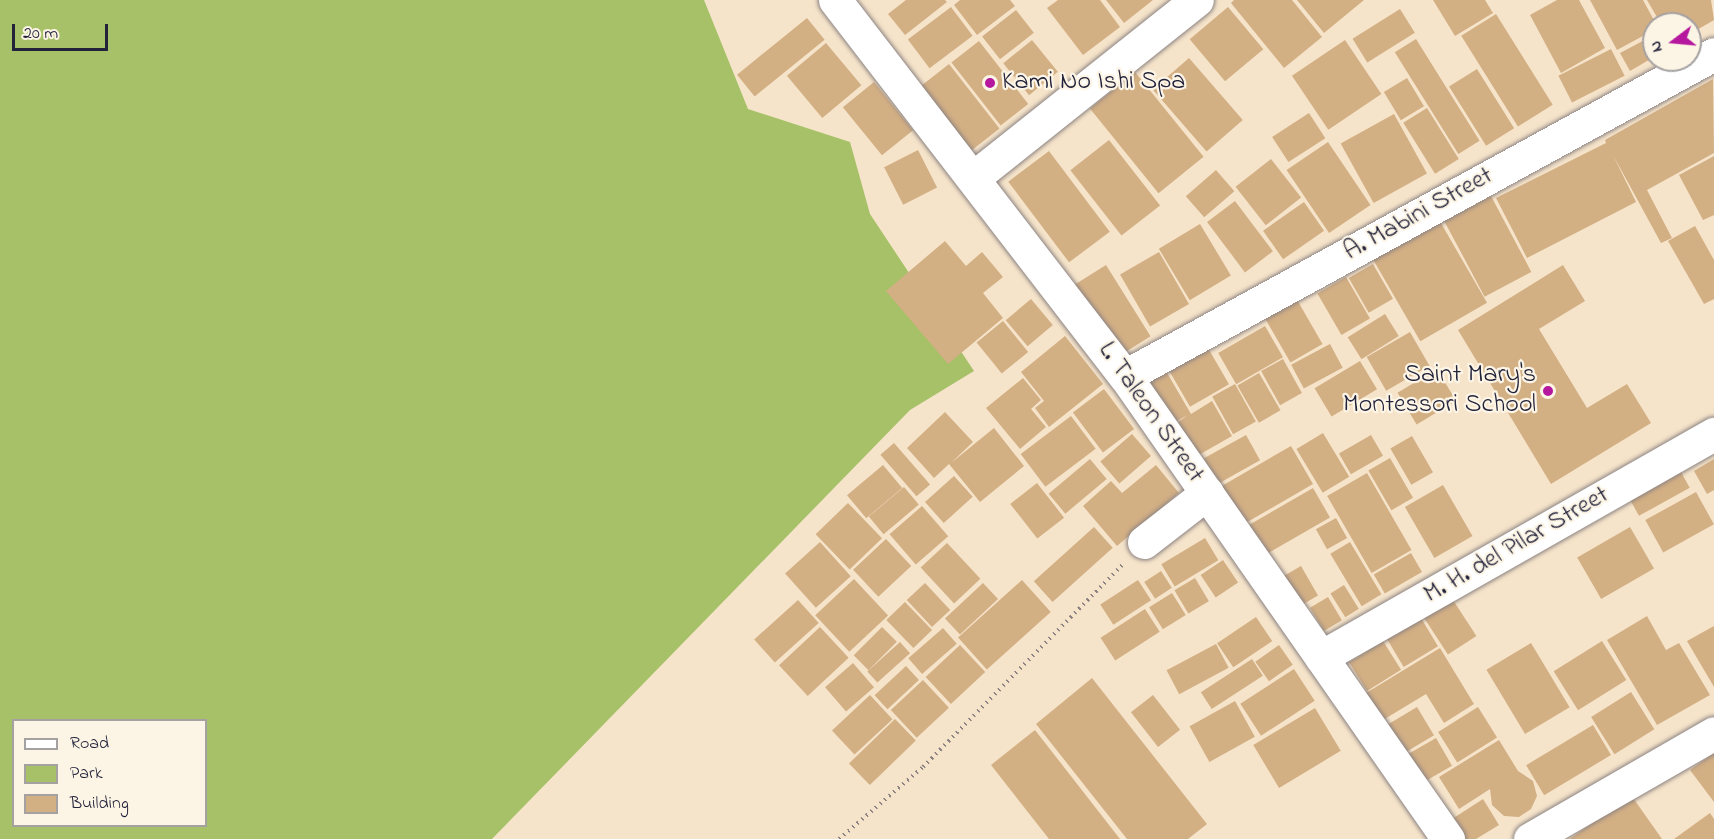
<!DOCTYPE html>
<style>
body{margin:0}
#map{position:relative;width:1714px;height:839px;overflow:hidden;background:#f6e4ca;font-family:"Indie Flower",sans-serif}
div>[style]{position:absolute}
[style*='--x']{left:calc(var(--x)*1px);top:calc(var(--y)*1px);width:calc(var(--w)*1px);rotate:calc(var(--a)*1deg)}
.green>*{inset:0;background:#a6c167}
.building>*{inset:0;background:#d3af84;transform-origin:0 0}
.path>*{height:4px;margin-top:-2px;transform-origin:0;background:repeating-linear-gradient(90deg,#8c8382 0 1.5px,transparent 0 6px)}
.roads{filter:drop-shadow(0 0 2px #8c8382) drop-shadow(0 0 2px #8c8382)}
.minor>*{height:33px;margin:-16.5px;padding:0 16.5px;transform-origin:16.5px;border-radius:16.5px;background:#fff}
.dots>*{width:16px;height:16px;translate:-50% -50%;box-sizing:border-box;border:3px solid #fcf5e5;border-radius:50%}
span{translate:-50% -50%;white-space:nowrap;text-align:center;line-height:1.15;-webkit-text-stroke:4.5px #fcf5e5;paint-order:stroke}
.poi-label{font-size:26px;color:#22223b}
.left{translate:0 -50%;text-align:left}
.right{translate:-100% -50%;text-align:right}
.street-label{font-size:26px;color:#22223b}
.legend{position:absolute;left:12px;top:719px;width:195px;height:108px;box-sizing:border-box;background:#fcf5e5;border:2px solid #a5a1a1;margin:0;padding:8px 10px;list-style:none;font-size:18px;color:#22223b}
.legend li{display:flex;align-items:center;gap:12px;height:30px}
.legend b{width:30px;border:2px solid #a5a1a1}
.north{position:absolute;left:1642px;top:12px;width:60px;height:60px;box-sizing:border-box;background:#fcf5e5;border:2px solid #a5a1a1;border-radius:50%;rotate:254deg;font-size:16px;font-weight:700;line-height:24px;text-align:center;color:#22223b}
.north::after{content:'';display:block;margin:auto;width:21px;height:27px;background:#b5179e;clip-path:polygon(50% 0,100% 100%,50% 72%,0 100%)}
.scale{position:absolute;left:12px;top:24px;width:96px;height:27px;box-sizing:border-box;border:3px solid #22223b;border-top:0;padding-left:8px;font-size:18px;line-height:21px;white-space:nowrap;color:#22223b;-webkit-text-stroke:4px #fcf5e5;paint-order:stroke}
</style>
<div id="map">
<div class="green">
<div style="clip-path:polygon(evenodd,0 0,704px 0,748px 109px,850px 142px,870px 214px,974px 371px,910px 410px,492px 839px,0 839px,0 0,14px 720px,206px 720px,206px 826px,14px 826px,14px 720px)"></div>
</div>
<div class="building">
<div style="clip-path:polygon(906px 0,945px 0,947px 2px,905px 35px,888px 14px)"></div>
<div style="clip-path:polygon(960px 0,1010px 0,1015px 6px,977px 35px,954px 5px)"></div>
<div style="clip-path:polygon(1058px 0,1100px 0,1120px 27px,1083px 55px,1047px 8px)"></div>
<div style="clip-path:polygon(1106px 0,1153px 0,1124px 23px)"></div>
<div style="clip-path:polygon(1234px 0,1292px 0,1322px 37px,1284px 68px,1231px 3px)"></div>
<div style="clip-path:polygon(1297px 0,1364px 0,1324px 33px)"></div>
<div style="clip-path:polygon(1433px 0,1485px 0,1493px 13px,1455px 36px)"></div>
<div style="clip-path:polygon(1557px 0,1579px 0,1605px 48px,1561px 73px,1530px 15px)"></div>
<div style="clip-path:polygon(1590px 0,1643px 0,1656px 24px,1654px 30px,1617px 50px)"></div>
<div style="clip-path:polygon(1647px 0,1711px 0,1714px 20px,1690px 34px,1690px 24px,1661px 24px)"></div>
<div style="left:951px;top:7px;width:36px;height:54px;rotate:53deg"></div>
<div style="left:1228px;top:7px;width:55px;height:50px;rotate:50deg"></div>
<div style="left:1400px;top:9px;width:28px;height:56px;rotate:58deg"></div>
<div style="left:1016px;top:10px;width:29px;height:43px;rotate:52deg"></div>
<div style="left:1496px;top:14px;width:107px;height:41px;rotate:58deg"></div>
<div style="left:807px;top:18px;width:28px;height:90px;rotate:51deg"></div>
<div style="clip-path:polygon(1654px 35px,1654px 57px,1630px 71px,1620px 53px)"></div>
<div style="left:1416px;top:39px;width:120px;height:25px;rotate:58deg"></div>
<div style="left:1032px;top:40px;width:41px;height:37px;rotate:51deg"></div>
<div style="left:1345px;top:40px;width:65px;height:64px;rotate:56deg"></div>
<div style="left:979px;top:41px;width:80px;height:35px;rotate:52deg"></div>
<div style="left:826px;top:43px;width:55px;height:51px;rotate:50deg"></div>
<div style="left:1611px;top:49px;width:30px;height:59px;rotate:63deg"></div>
<div style="left:1189px;top:58px;width:82px;height:48px;rotate:49deg"></div>
<div style="left:949px;top:64px;width:82px;height:36px;rotate:52deg"></div>
<div style="left:1477px;top:69px;width:70px;height:33px;rotate:58deg"></div>
<div style="left:1135px;top:72px;width:109px;height:58px;rotate:51deg"></div>
<div style="left:1407px;top:78px;width:33px;height:27px;rotate:59deg"></div>
<div style="clip-path:polygon(1713px 79px,1714px 153px,1647px 190px,1672px 238px,1661px 243px,1613px 155px,1636px 202px,1527px 258px,1496px 198px,1606px 143px,1605px 140px)"></div>
<div style="left:874px;top:82px;width:62px;height:40px;rotate:51deg"></div>
<div style="left:1427px;top:108px;width:60px;height:28px;rotate:58deg"></div>
<div style="left:1309px;top:113px;width:30px;height:44px;rotate:57deg"></div>
<div style="left:1394px;top:114px;width:68px;height:61px;rotate:61deg"></div>
<div style="left:1109px;top:140px;width:83px;height:49px;rotate:52deg"></div>
<div style="left:1328px;top:142px;width:76px;height:50px;rotate:56deg"></div>
<div style="left:918px;top:150px;width:42px;height:38px;rotate:63deg"></div>
<div style="left:1049px;top:151px;width:101px;height:51px;rotate:53deg"></div>
<div style="clip-path:polygon(1714px 156px,1714px 215px,1703px 220px,1679px 175px)"></div>
<div style="left:1271px;top:159px;width:49px;height:45px;rotate:52deg"></div>
<div style="left:1216px;top:170px;width:28px;height:40px;rotate:49deg"></div>
<div style="left:1491px;top:196px;width:86px;height:53px;rotate:62deg"></div>
<div style="left:1235px;top:201px;width:63px;height:35px;rotate:53deg"></div>
<div style="left:1304px;top:202px;width:35px;height:50px;rotate:55deg"></div>
<div style="left:1438px;top:218px;width:98px;height:77px;rotate:60deg"></div>
<div style="left:1200px;top:224px;width:60px;height:48px;rotate:59deg"></div>
<div style="clip-path:polygon(1695px 226px,1714px 260px,1714px 299px,1704px 304px,1668px 241px)"></div>
<div style="clip-path:polygon(945px 241px,966px 266px,982px 252px,1003px 277px,983px 293px,1003px 318px,948px 364px,886px 291px)"></div>
<div style="left:1159px;top:252px;width:60px;height:45px;rotate:60deg"></div>
<div style="left:1373px;top:264px;width:40px;height:28px;rotate:60deg"></div>
<div style="left:1106px;top:265px;width:84px;height:39px;rotate:58deg"></div>
<div style="clip-path:polygon(1563px 265px,1585px 301px,1539px 329px,1587px 408px,1627px 384px,1651px 423px,1551px 484px,1458px 330px)"></div>
<div style="left:1346px;top:277px;width:48px;height:33px;rotate:60deg"></div>
<div style="left:1296px;top:298px;width:53px;height:37px;rotate:60deg"></div>
<div style="left:1031px;top:299px;width:34px;height:33px;rotate:50deg"></div>
<div style="left:1385px;top:314px;width:26px;height:44px;rotate:58deg"></div>
<div style="left:1003px;top:321px;width:40px;height:34px;rotate:51deg"></div>
<div style="left:1265px;top:326px;width:36px;height:54px;rotate:60deg"></div>
<div style="left:1410px;top:332px;width:39px;height:50px;rotate:60deg"></div>
<div style="clip-path:polygon(1065px 336px,1103px 384px,1049px 427px,1035px 408px,1044px 401px,1021px 372px)"></div>
<div style="left:1330px;top:344px;width:27px;height:44px;rotate:62deg"></div>
<div style="left:1208px;top:348px;width:42px;height:45px;rotate:60deg"></div>
<div style="left:1283px;top:359px;width:39px;height:25px;rotate:61deg"></div>
<div style="left:1360px;top:361px;width:33px;height:53px;rotate:59deg"></div>
<div style="left:1437px;top:369px;width:37px;height:46px;rotate:59deg"></div>
<div style="clip-path:polygon(1166px 371px,1191px 414px,1212px 401px,1232px 436px,1197px 456px,1178px 422px,1188px 415px,1170px 425px,1146px 382px)"></div>
<div style="left:1259px;top:373px;width:43px;height:25px;rotate:60deg"></div>
<div style="clip-path:polygon(1023px 378px,1041px 400px,1031px 409px,1046px 427px,1020px 449px,986px 408px)"></div>
<div style="left:1235px;top:384px;width:43px;height:26px;rotate:61deg"></div>
<div style="left:1104px;top:389px;width:50px;height:39px;rotate:53deg"></div>
<div style="clip-path:polygon(945px 412px,973px 442px,951px 463px,994px 428px,1024px 466px,980px 502px,949px 464px,934px 478px,907px 448px)"></div>
<div style="left:1071px;top:416px;width:41px;height:63px;rotate:53deg"></div>
<div style="left:1323px;top:433px;width:51px;height:31px;rotate:59deg"></div>
<div style="left:1132px;top:434px;width:29px;height:42px;rotate:49deg"></div>
<div style="left:1246px;top:435px;width:29px;height:48px;rotate:61deg"></div>
<div style="left:1371px;top:435px;width:24px;height:37px;rotate:60deg"></div>
<div style="left:1412px;top:436px;width:42px;height:25px;rotate:60deg"></div>
<div style="left:894px;top:443px;width:55px;height:18px;rotate:49deg"></div>
<div style="left:1291px;top:446px;width:44px;height:80px;rotate:60deg"></div>
<div style="left:1390px;top:458px;width:46px;height:25px;rotate:60deg"></div>
<div style="left:1090px;top:459px;width:26px;height:54px;rotate:50deg"></div>
<div style="clip-path:polygon(1714px 459px,1714px 490px,1707px 494px,1694px 471px)"></div>
<div style="left:883px;top:465px;width:30px;height:47px;rotate:50deg"></div>
<div style="clip-path:polygon(1156px 465px,1179px 493px,1117px 546px,1083px 506px,1111px 481px,1122px 493px)"></div>
<div style="left:1681px;top:472px;width:18px;height:58px;rotate:61deg"></div>
<div style="left:1367px;top:473px;width:89px;height:46px;rotate:60deg"></div>
<div style="left:954px;top:476px;width:28px;height:39px;rotate:48deg"></div>
<div style="left:1037px;top:483px;width:44px;height:34px;rotate:52deg"></div>
<div style="left:1443px;top:485px;width:59px;height:44px;rotate:60deg"></div>
<div style="left:904px;top:487px;width:23px;height:46px;rotate:50deg"></div>
<div style="left:1313px;top:488px;width:34px;height:74px;rotate:60deg"></div>
<div style="left:1696px;top:492px;width:37px;height:58px;rotate:61deg"></div>
<div style="left:848px;top:503px;width:49px;height:45px;rotate:46deg"></div>
<div style="left:922px;top:506px;width:40px;height:43px;rotate:49deg"></div>
<div style="left:1336px;top:518px;width:23px;height:23px;rotate:61deg"></div>
<div style="left:1094px;top:527px;width:28px;height:81px;rotate:48deg"></div>
<div style="left:1630px;top:527px;width:48px;height:61px;rotate:60deg"></div>
<div style="left:1205px;top:538px;width:26px;height:51px;rotate:59deg"></div>
<div style="left:886px;top:539px;width:37px;height:45px;rotate:47deg"></div>
<div style="left:820px;top:542px;width:46px;height:47px;rotate:48deg"></div>
<div style="left:1350px;top:542px;width:61px;height:23px;rotate:59deg"></div>
<div style="left:947px;top:543px;width:49px;height:36px;rotate:47deg"></div>
<div style="left:1411px;top:553px;width:22px;height:43px;rotate:60deg"></div>
<div style="left:1223px;top:560px;width:27px;height:27px;rotate:56deg"></div>
<div style="left:1301px;top:566px;width:34px;height:20px;rotate:60deg"></div>
<div style="left:1161px;top:571px;width:20px;height:20px;rotate:57deg"></div>
<div style="left:1195px;top:578px;width:27px;height:24px;rotate:59deg"></div>
<div style="left:854px;top:579px;width:50px;height:53px;rotate:47deg"></div>
<div style="left:1022px;top:580px;width:43px;height:86px;rotate:48deg"></div>
<div style="left:1138px;top:580px;width:24px;height:45px;rotate:57deg"></div>
<div style="left:925px;top:583px;width:37px;height:25px;rotate:47deg"></div>
<div style="left:983px;top:583px;width:22px;height:52px;rotate:47deg"></div>
<div style="left:1344px;top:585px;width:28px;height:16px;rotate:58deg"></div>
<div style="left:1172px;top:593px;width:26px;height:27px;rotate:58deg"></div>
<div style="left:1328px;top:597px;width:27px;height:21px;rotate:59deg"></div>
<div style="left:798px;top:600px;width:31px;height:59px;rotate:48deg"></div>
<div style="left:1453px;top:600px;width:43px;height:34px;rotate:57deg"></div>
<div style="left:905px;top:602px;width:39px;height:26px;rotate:46deg"></div>
<div style="left:1145px;top:609px;width:27px;height:53px;rotate:57deg"></div>
<div style="clip-path:polygon(1647px 616px,1666px 650px,1679px 643px,1710px 695px,1657px 725px,1607px 640px)"></div>
<div style="left:1256px;top:617px;width:29px;height:47px;rotate:56deg"></div>
<div style="left:1421px;top:618px;width:33px;height:40px;rotate:59deg"></div>
<div style="clip-path:polygon(1714px 626px,1714px 687px,1687px 641px)"></div>
<div style="left:820px;top:627px;width:42px;height:56px;rotate:47deg"></div>
<div style="left:882px;top:627px;width:21px;height:40px;rotate:45deg"></div>
<div style="left:943px;top:628px;width:21px;height:46px;rotate:49deg"></div>
<div style="left:1383px;top:641px;width:34px;height:40px;rotate:58deg"></div>
<div style="left:1602px;top:641px;width:46px;height:57px;rotate:58deg"></div>
<div style="left:900px;top:642px;width:15px;height:44px;rotate:48deg"></div>
<div style="left:1531px;top:643px;width:75px;height:52px;rotate:59deg"></div>
<div style="left:1216px;top:644px;width:27px;height:56px;rotate:62deg"></div>
<div style="left:960px;top:645px;width:37px;height:47px;rotate:47deg"></div>
<div style="left:1279px;top:645px;width:24px;height:29px;rotate:55deg"></div>
<div style="clip-path:polygon(1440px 648px,1474px 704px,1444px 723px,1426px 694px,1383px 720px,1366px 693px)"></div>
<div style="left:1252px;top:659px;width:20px;height:61px;rotate:57deg"></div>
<div style="left:853px;top:663px;width:32px;height:37px;rotate:49deg"></div>
<div style="left:906px;top:666px;width:19px;height:43px;rotate:47deg"></div>
<div style="left:1294px;top:669px;width:38px;height:64px;rotate:57deg"></div>
<div style="clip-path:polygon(1092px 678px,1207px 824px,1188px 839px,1127px 839px,1036px 724px)"></div>
<div style="left:923px;top:680px;width:38px;height:44px;rotate:47deg"></div>
<div style="left:1631px;top:692px;width:44px;height:47px;rotate:58deg"></div>
<div style="left:870px;top:695px;width:33px;height:52px;rotate:47deg"></div>
<div style="left:1153px;top:695px;width:44px;height:28px;rotate:52deg"></div>
<div style="left:1235px;top:701px;width:41px;height:52px;rotate:61deg"></div>
<div style="left:1417px;top:707px;width:33px;height:35px;rotate:59deg"></div>
<div style="left:1478px;top:707px;width:36px;height:47px;rotate:58deg"></div>
<div style="left:1315px;top:708px;width:50px;height:72px;rotate:59deg"></div>
<div style="left:895px;top:719px;width:30px;height:64px;rotate:46deg"></div>
<div style="left:1593px;top:725px;width:35px;height:78px;rotate:59deg"></div>
<div style="clip-path:polygon(1035px 730px,1120px 839px,1049px 839px,991px 765px)"></div>
<div style="left:1436px;top:738px;width:32px;height:37px;rotate:60deg"></div>
<div style="clip-path:polygon(1499px 740px,1518px 771px,1533px 781px,1537px 796px,1531px 809px,1519px 817px,1504px 816px,1492px 805px,1490px 789px,1459px 809px,1439px 777px)"></div>
<div style="clip-path:polygon(1714px 753px,1714px 802px,1690px 770px)"></div>
<div style="clip-path:polygon(1631px 795px,1662px 839px,1570px 839px)"></div>
<div style="clip-path:polygon(1483px 799px,1499px 825px,1476px 839px,1459px 839px,1449px 821px)"></div>
<div style="clip-path:polygon(1710px 813px,1714px 819px,1714px 839px,1674px 839px)"></div>
</div>
<div class="path">
<div style="--x:839;--y:839;--w:111;--a:-40.6"></div>
<div style="--x:923;--y:767;--w:285;--a:-45.4"></div>
</div>
<div class="roads">
<div class="minor">
<div style="--x:835;--y:0;--w:475;--a:52.4"></div>
<div style="--x:1125;--y:376;--w:565;--a:55.1"></div>
<div style="--x:973;--y:178;--w:286;--a:-38.5"></div>
<div style="--x:1125;--y:376;--w:671;--a:-28.66"></div>
<div style="--x:1144;--y:542;--w:80;--a:-37.9"></div>
<div style="--x:1321;--y:657;--w:452;--a:-29.6"></div>
<div style="--x:1530;--y:839;--w:212;--a:-29.9"></div>
</div>
</div>
<div class="dots">
<div style="left:990px;top:83px;background:#b5179e"></div>
<div style="left:1548px;top:391px;background:#b5179e"></div>
</div>
<div class="poi-label">
<span class="left" style="left:1002px;top:83px">Kami No Ishi Spa</span>
<span class="right" style="left:1536px;top:391px">Saint Mary's<br>Montessori School</span>
</div>
<div class="street-label">
<span style="left:1419px;top:215px;rotate:-29deg">A. Mabini Street</span>
<span style="left:1150px;top:413px;rotate:55deg">L. Taleon Street</span>
<span style="left:1517px;top:546px;rotate:-30deg">M. H. del Pilar Street</span>
</div>
<ul class="legend">
<li><b style="height:8px;background:#fff"></b>Road</li>
<li><b style="height:16px;background:#a6c167"></b>Park</li>
<li><b style="height:16px;background:#d3af84"></b>Building</li>
</ul>
<div class="north">N</div>
<div class="scale">20 m</div>
</div>
